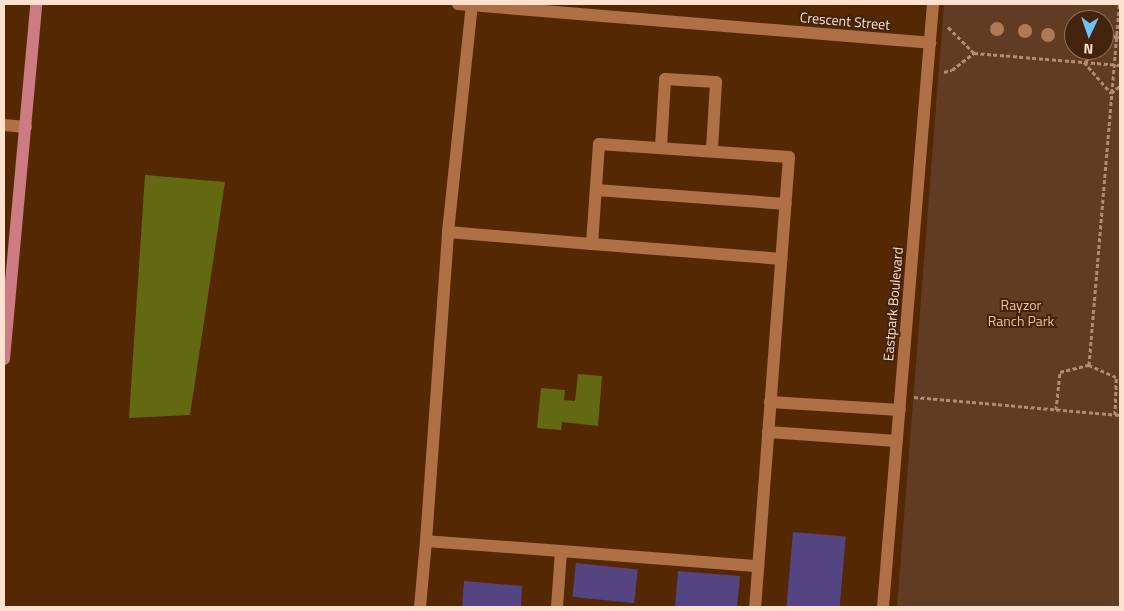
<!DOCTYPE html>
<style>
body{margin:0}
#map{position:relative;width:1124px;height:611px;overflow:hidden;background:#552804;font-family:"Titillium Web",sans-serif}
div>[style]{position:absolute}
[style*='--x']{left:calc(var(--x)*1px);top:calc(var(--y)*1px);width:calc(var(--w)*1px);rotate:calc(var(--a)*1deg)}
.green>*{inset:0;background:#613c23}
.water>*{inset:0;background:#636911}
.building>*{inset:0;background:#544481;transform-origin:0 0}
.path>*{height:3px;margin-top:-1.5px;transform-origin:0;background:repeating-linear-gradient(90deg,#b18c72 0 4px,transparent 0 6.5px)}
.minor>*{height:12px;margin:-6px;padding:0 6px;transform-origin:6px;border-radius:6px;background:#b07045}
.major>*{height:12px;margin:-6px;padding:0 6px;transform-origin:6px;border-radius:6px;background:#cc7c82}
.trees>*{width:14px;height:14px;margin:-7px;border-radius:50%;background:#ad7a56}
span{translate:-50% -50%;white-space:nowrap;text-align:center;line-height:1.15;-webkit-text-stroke:4px #43230b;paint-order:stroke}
.street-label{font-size:14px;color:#fee1cf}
.park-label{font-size:14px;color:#f5bd99}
.frame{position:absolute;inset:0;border:5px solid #fee1cf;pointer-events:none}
.north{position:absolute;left:1064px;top:10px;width:50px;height:50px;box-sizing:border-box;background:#43230b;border:1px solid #8e6f59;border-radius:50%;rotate:183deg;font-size:14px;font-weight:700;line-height:20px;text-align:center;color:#fee1cf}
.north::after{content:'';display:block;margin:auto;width:18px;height:22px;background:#6bc3f2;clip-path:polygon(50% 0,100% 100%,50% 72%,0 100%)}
</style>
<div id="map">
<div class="green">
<div style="clip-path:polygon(evenodd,944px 4px,1120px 4px,1120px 607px,897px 607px,944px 4px,1074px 20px,1104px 20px,1104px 50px,1074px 50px,1074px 20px)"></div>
</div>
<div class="water">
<div style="clip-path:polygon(145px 175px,225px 182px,190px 415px,129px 418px)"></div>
<div style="clip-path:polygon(578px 374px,602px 376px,598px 426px,562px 422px,561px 430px,537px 428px,541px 388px,565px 390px,564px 400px,575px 401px)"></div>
</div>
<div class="building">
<div style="left:793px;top:532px;width:53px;height:75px;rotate:5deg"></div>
<div style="left:576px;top:563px;width:62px;height:34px;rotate:6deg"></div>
<div style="clip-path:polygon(678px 571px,740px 576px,737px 607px,675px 607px)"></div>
<div style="clip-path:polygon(464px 581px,522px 586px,521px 607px,462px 607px)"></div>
</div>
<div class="path">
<div style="--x:1104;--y:46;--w:16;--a:-43"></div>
<div style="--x:1116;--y:35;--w:6;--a:51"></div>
<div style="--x:1099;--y:50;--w:19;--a:141"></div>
<div style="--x:1084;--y:62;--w:41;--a:48.9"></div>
<div style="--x:1111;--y:93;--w:11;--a:-38"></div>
<div style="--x:974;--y:53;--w:146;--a:4.7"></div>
<div style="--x:944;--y:72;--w:8;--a:-14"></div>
<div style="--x:952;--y:70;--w:28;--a:-38"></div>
<div style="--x:974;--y:53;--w:38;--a:-135"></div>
<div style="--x:914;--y:397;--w:207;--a:5"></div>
<div style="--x:1056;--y:410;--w:38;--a:-84"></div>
<div style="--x:1060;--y:372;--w:30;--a:-14"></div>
<div style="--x:1115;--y:415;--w:38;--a:-88"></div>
<div style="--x:1116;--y:377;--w:30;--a:-156"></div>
<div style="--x:1089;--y:365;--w:362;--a:-85.2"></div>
</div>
<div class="minor">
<div style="--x:458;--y:4;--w:474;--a:4.7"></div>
<div style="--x:4;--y:125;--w:22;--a:5"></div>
<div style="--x:661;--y:147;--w:68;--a:-86.6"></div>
<div style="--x:665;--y:79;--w:51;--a:3.4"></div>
<div style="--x:716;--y:82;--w:68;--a:93.4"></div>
<div style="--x:596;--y:190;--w:190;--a:4.2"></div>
<div style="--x:448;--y:232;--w:229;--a:-84"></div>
<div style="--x:592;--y:244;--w:190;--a:4.5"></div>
<div style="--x:770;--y:402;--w:130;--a:3.5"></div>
<div style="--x:768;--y:432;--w:129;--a:4"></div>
<div style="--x:561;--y:551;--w:198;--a:4.4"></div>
<div style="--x:420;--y:607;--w:66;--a:-84.8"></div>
<div style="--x:557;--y:607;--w:56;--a:-85.9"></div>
<div style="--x:561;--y:551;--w:135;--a:-175.8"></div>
<div style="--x:426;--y:541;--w:310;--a:-85.9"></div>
<div style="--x:448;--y:232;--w:144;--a:4.8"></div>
<div style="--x:592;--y:244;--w:100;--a:-86"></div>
<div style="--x:599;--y:144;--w:190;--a:3.9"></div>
<div style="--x:789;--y:157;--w:451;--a:94.3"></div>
<div style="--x:883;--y:607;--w:605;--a:-85.26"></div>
</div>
<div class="major">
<div style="--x:4;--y:359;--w:356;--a:-84.8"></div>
</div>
<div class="trees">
<div style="left:997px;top:29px"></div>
<div style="left:1025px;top:31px"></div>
<div style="left:1048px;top:35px"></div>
</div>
<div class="street-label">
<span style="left:845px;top:21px;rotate:5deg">Crescent Street</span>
<span style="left:893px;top:304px;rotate:-85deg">Eastpark Boulevard</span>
</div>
<div class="park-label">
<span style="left:1021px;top:313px">Rayzor<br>Ranch Park</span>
</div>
<div class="frame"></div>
<div class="north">N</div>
</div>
